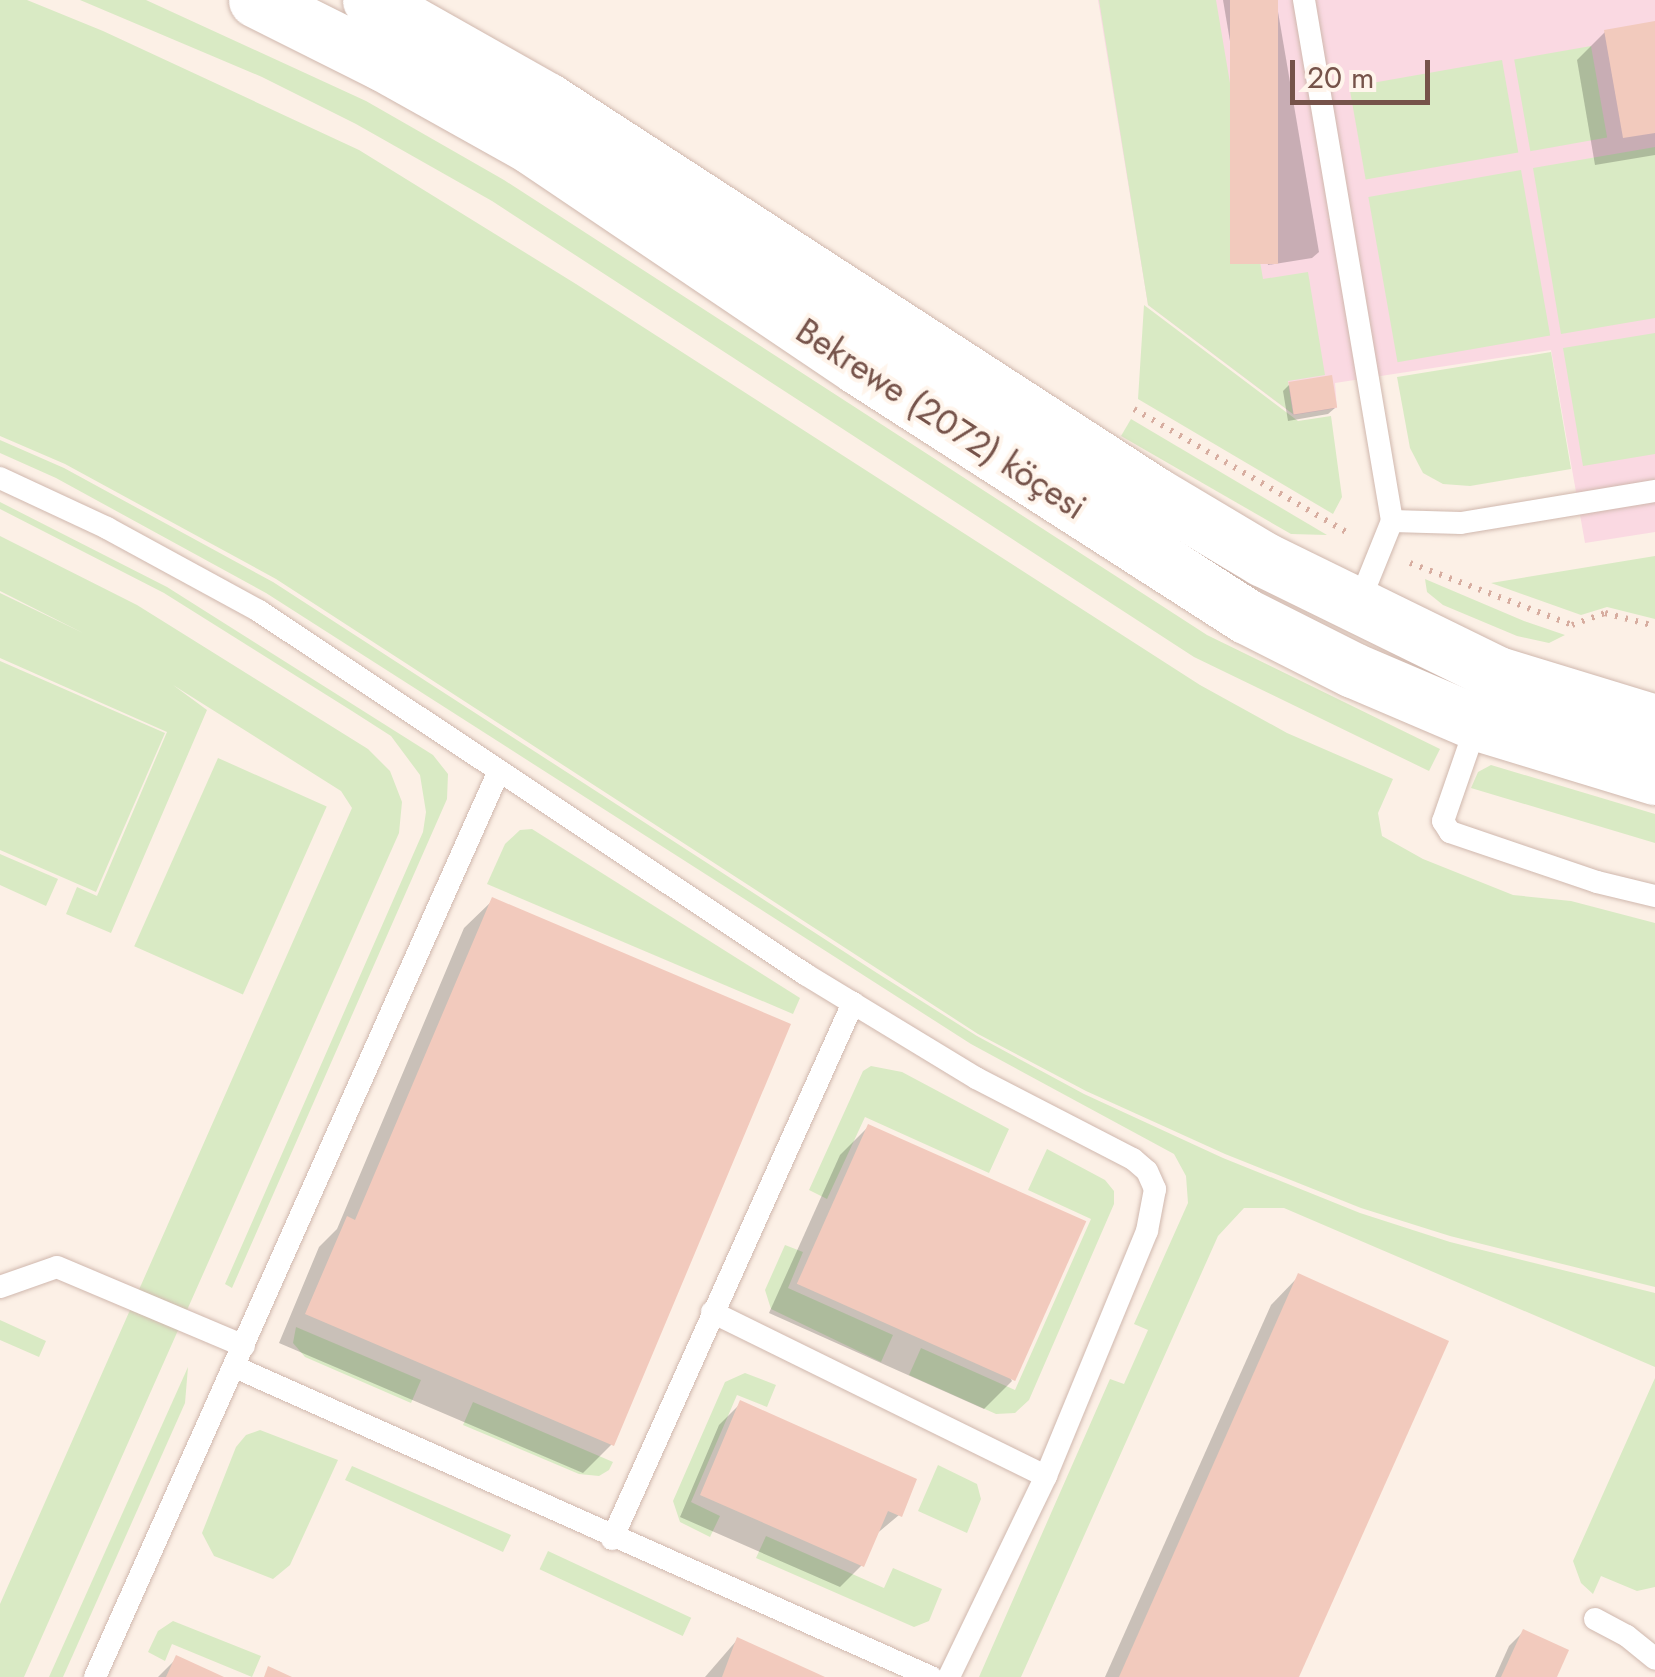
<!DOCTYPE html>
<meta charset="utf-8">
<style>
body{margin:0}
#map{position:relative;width:1655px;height:1677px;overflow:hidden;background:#fcf0e6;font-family:Jost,sans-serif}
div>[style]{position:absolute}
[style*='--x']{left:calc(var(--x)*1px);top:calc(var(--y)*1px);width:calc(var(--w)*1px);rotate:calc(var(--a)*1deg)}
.medical>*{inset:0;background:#fad9e2}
.green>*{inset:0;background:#d9eac4;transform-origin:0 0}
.shadow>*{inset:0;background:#0003}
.building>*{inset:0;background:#f2cabd;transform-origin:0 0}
.path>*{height:6px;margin-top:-3px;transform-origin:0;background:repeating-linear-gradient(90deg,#d7ada0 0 2.5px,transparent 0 10.5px)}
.roads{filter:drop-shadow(0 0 2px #d0b8ae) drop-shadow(0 0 2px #d0b8ae)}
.service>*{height:22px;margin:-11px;padding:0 11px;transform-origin:11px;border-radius:11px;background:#fff}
.secondary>*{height:55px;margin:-27.5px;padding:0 27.5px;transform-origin:27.5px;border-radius:27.5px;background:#fff}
span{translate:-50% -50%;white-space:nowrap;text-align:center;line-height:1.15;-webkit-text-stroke:8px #fff5ec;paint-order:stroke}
.street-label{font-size:35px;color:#76534a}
.scale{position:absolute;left:1290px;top:60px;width:140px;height:45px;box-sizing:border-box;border:5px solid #76534a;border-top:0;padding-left:12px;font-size:30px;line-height:35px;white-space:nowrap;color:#76534a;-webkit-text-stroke:8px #fff5ec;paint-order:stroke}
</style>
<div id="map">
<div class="medical">
<div style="clip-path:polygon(1098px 0,1655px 0,1655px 532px,1585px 543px,1551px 350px,1335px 383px,1337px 408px,1294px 415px,1148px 305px)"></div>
</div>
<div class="green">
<div style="clip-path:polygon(0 0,27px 0,103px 31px,359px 150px,576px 284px,1200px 685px,1287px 733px,1393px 779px,1378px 813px,1382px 836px,1423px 859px,1513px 895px,1571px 901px,1655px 923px,1655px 1287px,1450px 1236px,1361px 1208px,1225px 1154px,1086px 1091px,978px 1034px,276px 579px,65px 464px,0 436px)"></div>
<div style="clip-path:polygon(80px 0,146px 0,366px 101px,504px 180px,1207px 635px,1440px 749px,1429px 771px,1194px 657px,492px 201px,356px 124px,262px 77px)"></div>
<div style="clip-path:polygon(1099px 0,1216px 0,1263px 279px,1308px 272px,1325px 375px,1288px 381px,1293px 414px,1148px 305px)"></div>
<div style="left:1591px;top:46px;width:93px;height:78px;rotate:80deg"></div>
<div style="left:1502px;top:60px;width:94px;height:155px;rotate:80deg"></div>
<div style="clip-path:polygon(1655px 147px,1655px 318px,1561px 334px,1533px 168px)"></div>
<div style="left:1521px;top:170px;width:168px;height:155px;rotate:80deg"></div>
<div style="clip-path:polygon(1144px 305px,1298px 421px,1331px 416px,1342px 497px,1333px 514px,1138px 399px)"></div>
<div style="clip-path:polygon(1655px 333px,1655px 454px,1583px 466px,1563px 348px)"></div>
<div style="clip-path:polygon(1551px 352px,1571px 469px,1470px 486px,1443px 484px,1423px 473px,1410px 448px,1397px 377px)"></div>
<div style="clip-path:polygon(1131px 419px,1327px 535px,1291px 534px,1121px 436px)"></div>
<div style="clip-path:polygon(0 440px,64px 468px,273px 582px,877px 973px,977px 1036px,1084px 1094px,1223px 1158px,1360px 1213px,1450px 1242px,1655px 1293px,1655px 1367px,1284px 1208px,1244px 1208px,1218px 1236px,1021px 1677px,979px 1677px,1110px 1379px,1124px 1384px,1148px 1330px,1134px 1324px,1188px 1203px,1186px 1176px,1174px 1154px,971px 1044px,266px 593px,56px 478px,0 453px)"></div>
<div style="clip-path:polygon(0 502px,167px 587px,433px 755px,448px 774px,447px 799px,232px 1288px,225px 1284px,423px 832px,426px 812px,420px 775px,391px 736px,352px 711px,164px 593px,0 509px)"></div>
<div style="clip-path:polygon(0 536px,137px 605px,368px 749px,390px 771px,402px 802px,399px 833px,24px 1677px,0 1677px,0 1604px,352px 808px,341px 791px,173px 685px,207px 710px,111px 933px,66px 914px,77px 887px,97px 896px,167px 732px,0 658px,0 593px,83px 633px,0 591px)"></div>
<div style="clip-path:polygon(1655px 556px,1655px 619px,1607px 607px,1581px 615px,1491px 583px)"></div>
<div style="clip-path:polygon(1425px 579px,1524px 621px,1565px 635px,1549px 643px,1517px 636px,1443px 605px,1427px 592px)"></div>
<div style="clip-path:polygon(0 661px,165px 733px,96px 892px,0 850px)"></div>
<div style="left:218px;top:758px;width:119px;height:206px;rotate:24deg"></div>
<div style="clip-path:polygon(1491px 765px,1655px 814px,1655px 843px,1471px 788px,1478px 772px)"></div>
<div style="clip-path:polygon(532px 829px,800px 998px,793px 1014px,487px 884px,505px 844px,520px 830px)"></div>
<div style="clip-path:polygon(0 854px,58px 879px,46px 906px,0 885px)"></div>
<div style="clip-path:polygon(871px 1066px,902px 1072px,1009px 1129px,989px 1173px,865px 1117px,827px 1199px,809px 1190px,863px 1071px)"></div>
<div style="clip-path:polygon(1047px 1149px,1105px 1180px,1114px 1191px,1114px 1204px,1029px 1400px,1015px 1413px,996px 1414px,909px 1375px,921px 1348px,1015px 1390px,1091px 1219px,1028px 1190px)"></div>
<div style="clip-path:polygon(785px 1245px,803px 1252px,788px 1288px,893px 1335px,881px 1362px,771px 1309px,765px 1290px)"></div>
<div style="clip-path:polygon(0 1320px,46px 1341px,39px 1357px,0 1340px)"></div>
<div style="clip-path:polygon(296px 1327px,421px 1380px,411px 1403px,305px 1357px,293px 1343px)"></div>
<div style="clip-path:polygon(188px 1367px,185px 1403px,63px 1677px,49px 1677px)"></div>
<div style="clip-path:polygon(745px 1373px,776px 1385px,767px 1407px,737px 1395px,691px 1502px,720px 1516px,710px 1537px,680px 1522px,673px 1501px,725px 1382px)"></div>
<div style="clip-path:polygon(1655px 1378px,1655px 1587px,1637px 1591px,1601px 1576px,1593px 1594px,1581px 1583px,1573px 1561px)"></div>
<div style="clip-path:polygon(473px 1402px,613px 1462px,609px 1470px,599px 1476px,579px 1474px,463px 1425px)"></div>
<div style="clip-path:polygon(260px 1430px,338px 1460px,290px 1565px,273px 1579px,214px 1556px,202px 1533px,236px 1447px,246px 1435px)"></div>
<div style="clip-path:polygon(938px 1465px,977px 1484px,981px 1499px,967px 1533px,918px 1511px)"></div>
<div style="clip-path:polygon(352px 1466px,511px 1535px,503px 1552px,345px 1480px)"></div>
<div style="clip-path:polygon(766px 1536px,884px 1588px,893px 1568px,942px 1589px,929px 1621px,914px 1627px,756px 1558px)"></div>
<div style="left:548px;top:1551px;width:158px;height:20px;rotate:25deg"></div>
<div style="clip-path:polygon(173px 1621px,261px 1656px,252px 1677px,172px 1644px,165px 1661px,148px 1652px,158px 1631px)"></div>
</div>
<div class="shadow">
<div style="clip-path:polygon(1223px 0,1276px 0,1319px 252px,1312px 258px,1268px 265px)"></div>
<div style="clip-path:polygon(1655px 24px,1655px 155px,1595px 165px,1577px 60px,1605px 32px)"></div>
<div style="clip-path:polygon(1290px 384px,1335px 408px,1328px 414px,1288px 421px,1283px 391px)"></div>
<div style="clip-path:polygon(493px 900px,612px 1444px,583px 1473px,279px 1343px,319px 1247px,337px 1229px,464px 928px)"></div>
<div style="clip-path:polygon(868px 1127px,1012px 1381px,984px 1409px,769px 1313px,840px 1155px)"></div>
<div style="clip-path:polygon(1299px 1276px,1296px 1677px,1105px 1677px,1271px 1305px)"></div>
<div style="clip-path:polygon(741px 1403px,899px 1515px,874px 1536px,862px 1565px,840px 1587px,680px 1517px,719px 1425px)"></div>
<div style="clip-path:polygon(1523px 1632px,1554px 1677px,1495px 1677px,1509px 1646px)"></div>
<div style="clip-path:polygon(737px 1640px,819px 1677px,705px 1677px)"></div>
<div style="clip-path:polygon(177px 1658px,218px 1677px,158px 1677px)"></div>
</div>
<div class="building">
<div style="left:1230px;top:0;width:48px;height:264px"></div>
<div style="clip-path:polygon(1655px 21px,1655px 133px,1623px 138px,1604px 30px)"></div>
<div style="left:1332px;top:375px;width:33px;height:44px;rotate:81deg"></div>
<div style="clip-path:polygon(492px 897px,791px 1024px,614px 1446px,305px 1314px,347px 1216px,355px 1220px)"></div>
<div style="left:868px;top:1124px;width:239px;height:175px;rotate:24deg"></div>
<div style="clip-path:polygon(1298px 1273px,1449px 1341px,1299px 1677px,1119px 1677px)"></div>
<div style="clip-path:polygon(740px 1400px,917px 1479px,902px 1517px,888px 1511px,864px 1567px,700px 1495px)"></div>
<div style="clip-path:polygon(1523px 1629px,1569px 1650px,1557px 1677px,1501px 1677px)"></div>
<div style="clip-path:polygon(737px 1637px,825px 1677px,722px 1677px)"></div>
<div style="clip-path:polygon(176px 1655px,224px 1677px,166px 1677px)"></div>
<div style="clip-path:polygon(268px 1666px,292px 1677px,264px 1677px)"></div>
</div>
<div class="path">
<div style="--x:1134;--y:409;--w:250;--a:30.1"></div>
<div style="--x:1410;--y:563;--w:173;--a:20.9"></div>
<div style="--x:1572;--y:625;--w:35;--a:-20"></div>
<div style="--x:1605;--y:613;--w:52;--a:14.6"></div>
</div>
<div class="roads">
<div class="service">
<div style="--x:1304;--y:0;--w:528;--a:80.41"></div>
<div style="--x:0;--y:478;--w:118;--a:25"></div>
<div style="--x:107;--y:528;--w:173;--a:28.6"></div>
<div style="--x:259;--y:611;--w:656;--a:33.62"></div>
<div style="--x:805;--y:974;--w:200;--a:31.3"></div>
<div style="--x:976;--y:1078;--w:177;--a:27.3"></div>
<div style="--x:1133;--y:1159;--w:18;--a:41"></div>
<div style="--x:1147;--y:1171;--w:20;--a:66"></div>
<div style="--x:1155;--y:1189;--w:43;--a:100.8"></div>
<div style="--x:1147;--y:1231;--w:265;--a:112.4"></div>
<div style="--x:1046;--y:1476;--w:223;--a:115.8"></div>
<div style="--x:1358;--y:605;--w:91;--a:-68"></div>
<div style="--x:1392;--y:521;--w:69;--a:1.7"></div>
<div style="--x:1461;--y:523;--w:197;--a:-9.4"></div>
<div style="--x:1477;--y:723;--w:104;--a:109.1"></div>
<div style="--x:1443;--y:821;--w:13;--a:58"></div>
<div style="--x:1450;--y:832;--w:155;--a:18.8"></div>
<div style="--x:1597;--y:882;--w:60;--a:13.6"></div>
<div style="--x:0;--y:1287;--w:60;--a:-19.3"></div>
<div style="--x:57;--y:1267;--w:203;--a:22.9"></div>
<div style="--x:712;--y:1312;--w:372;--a:26.2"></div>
<div style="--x:235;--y:1367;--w:762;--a:24.01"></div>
<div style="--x:612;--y:1539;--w:588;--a:-65.79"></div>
<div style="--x:1595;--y:1619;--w:36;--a:28"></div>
<div style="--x:1627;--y:1636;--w:36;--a:39"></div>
<div style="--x:95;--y:1677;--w:990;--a:-65.97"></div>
</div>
<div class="secondary">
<div style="--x:256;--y:0;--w:141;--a:26.6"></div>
<div style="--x:382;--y:63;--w:172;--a:29.2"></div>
<div style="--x:532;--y:147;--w:393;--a:34"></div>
<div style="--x:858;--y:367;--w:461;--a:32.7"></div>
<div style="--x:1246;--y:616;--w:120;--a:26.8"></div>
<div style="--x:1353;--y:670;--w:135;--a:23.1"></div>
<div style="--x:1477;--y:723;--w:186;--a:16.9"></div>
<div style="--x:370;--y:0;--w:203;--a:29.5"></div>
<div style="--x:547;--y:100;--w:724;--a:32.99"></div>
<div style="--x:1154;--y:494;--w:127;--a:30.8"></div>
<div style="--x:1263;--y:559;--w:262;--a:26.1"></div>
<div style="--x:1498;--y:674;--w:164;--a:17"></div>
</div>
</div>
<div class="street-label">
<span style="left:941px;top:419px;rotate:33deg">Bekrewe (2072) köçesi</span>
</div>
<div class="scale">20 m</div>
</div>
